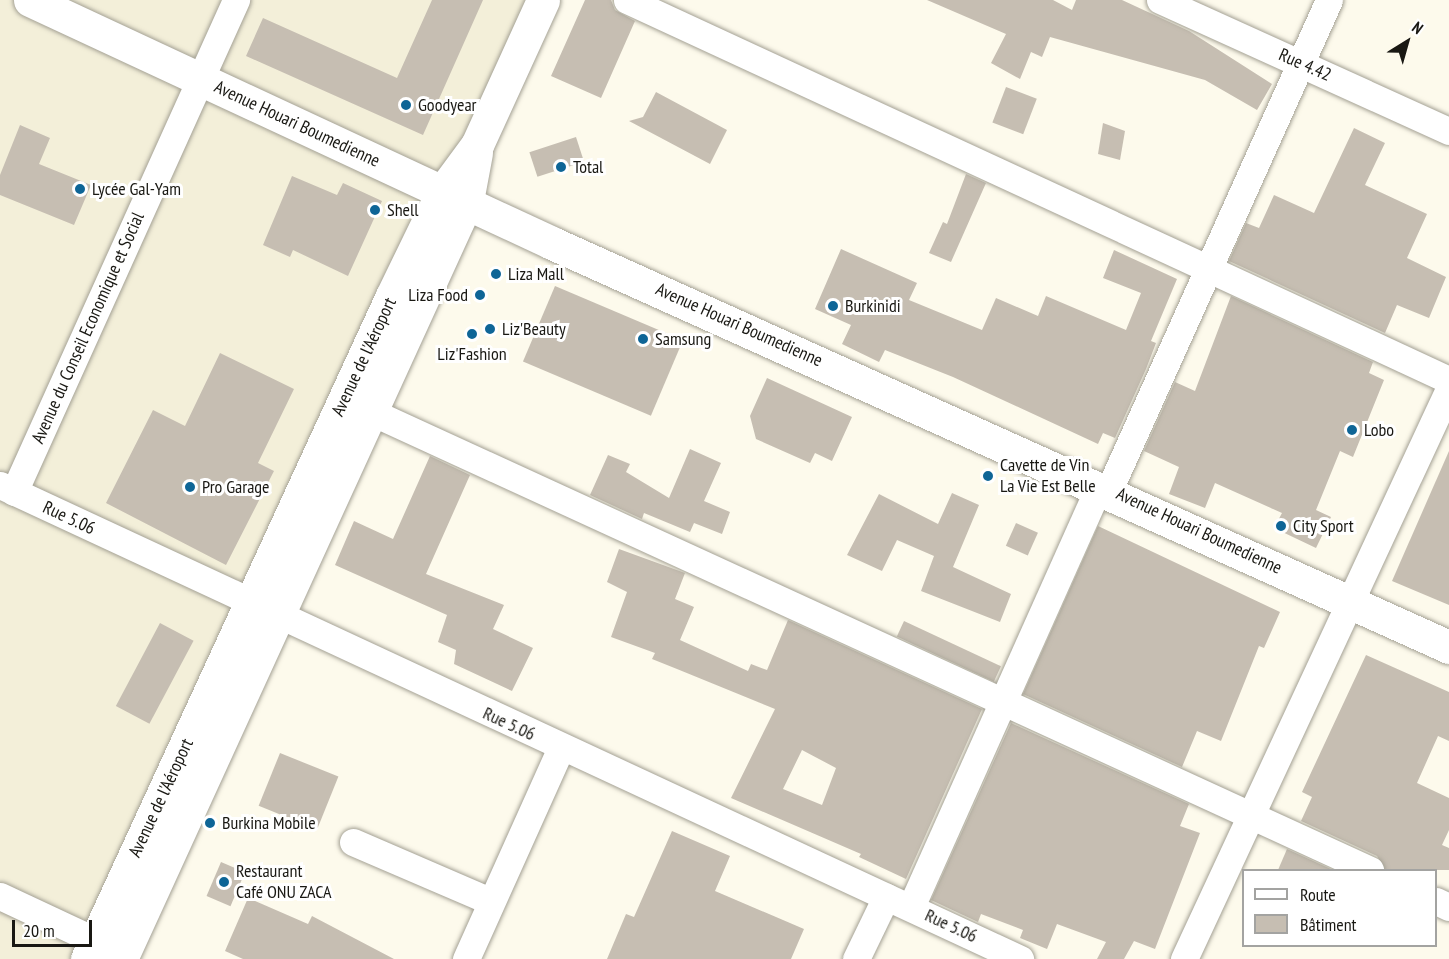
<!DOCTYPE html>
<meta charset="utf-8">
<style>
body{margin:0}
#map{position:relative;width:1449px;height:959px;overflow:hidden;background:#fdfaec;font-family:"PT Sans Narrow",sans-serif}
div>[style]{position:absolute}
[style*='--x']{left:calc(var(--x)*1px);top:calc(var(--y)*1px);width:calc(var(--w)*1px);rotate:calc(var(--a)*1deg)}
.built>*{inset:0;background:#f3efd9}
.building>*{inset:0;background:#c6beb2;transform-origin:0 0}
.roads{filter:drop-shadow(0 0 2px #a4a194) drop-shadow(0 0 2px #a4a194)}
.minor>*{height:27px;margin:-13.5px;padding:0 13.5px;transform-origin:13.5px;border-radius:13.5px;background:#fff}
.secondary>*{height:33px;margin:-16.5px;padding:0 16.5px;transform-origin:16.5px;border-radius:16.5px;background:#fff}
.primary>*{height:33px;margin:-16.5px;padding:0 16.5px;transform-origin:16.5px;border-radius:16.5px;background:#fff}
.dots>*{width:16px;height:16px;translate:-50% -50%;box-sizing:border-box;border:3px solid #fff;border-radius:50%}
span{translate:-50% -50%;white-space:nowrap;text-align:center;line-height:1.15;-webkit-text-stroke:6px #fff;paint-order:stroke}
.street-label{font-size:18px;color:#191813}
.poi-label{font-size:18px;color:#191813}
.left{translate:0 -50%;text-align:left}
.right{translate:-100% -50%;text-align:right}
.legend{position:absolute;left:1242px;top:869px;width:195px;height:78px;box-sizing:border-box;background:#fff;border:2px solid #a3a3a1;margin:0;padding:8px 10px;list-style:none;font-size:18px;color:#191813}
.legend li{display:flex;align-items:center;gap:12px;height:30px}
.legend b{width:30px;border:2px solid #a3a3a1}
.north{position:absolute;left:1377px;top:12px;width:60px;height:60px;-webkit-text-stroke:4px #fff;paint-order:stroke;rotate:37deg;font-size:16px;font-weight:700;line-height:24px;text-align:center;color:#191813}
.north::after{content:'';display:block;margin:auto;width:21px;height:27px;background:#191813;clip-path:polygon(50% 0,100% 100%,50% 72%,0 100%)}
.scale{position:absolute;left:12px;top:920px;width:80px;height:27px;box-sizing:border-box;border:3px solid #191813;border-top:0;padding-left:8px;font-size:18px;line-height:21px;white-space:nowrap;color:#191813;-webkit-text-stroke:4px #fff;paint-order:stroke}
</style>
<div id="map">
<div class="built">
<div style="clip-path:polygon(0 0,543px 0,87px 959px,0 959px)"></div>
</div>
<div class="building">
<div style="clip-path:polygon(432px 0,483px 0,423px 135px,246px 56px,263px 18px,397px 78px)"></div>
<div style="clip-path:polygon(585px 0,611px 0,615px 10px,635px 21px,601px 98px,551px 76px)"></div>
<div style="clip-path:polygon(927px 0,1053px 0,1072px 10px,1076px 0,1122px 0,1189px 31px,1272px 84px,1257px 110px,1205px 80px,1050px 37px,1042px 57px,1031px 52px,1020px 79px,991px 63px,1006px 34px)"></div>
<div style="left:1006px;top:87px;width:33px;height:38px;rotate:21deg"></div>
<div style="clip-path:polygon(656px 92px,727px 130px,710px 164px,629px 121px,643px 117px)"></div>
<div style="clip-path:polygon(1103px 123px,1125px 131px,1120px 160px,1098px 154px)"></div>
<div style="clip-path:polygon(20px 125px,50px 138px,39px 164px,91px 185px,74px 225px,0 195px,0 175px)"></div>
<div style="clip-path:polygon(1354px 128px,1385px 143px,1365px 185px,1427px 214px,1407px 258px,1446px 277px,1429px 318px,1397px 305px,1385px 333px,1229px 261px,1246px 223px,1259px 228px,1274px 195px,1314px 213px)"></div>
<div style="left:576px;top:137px;width:26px;height:49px;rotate:72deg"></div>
<div style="clip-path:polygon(966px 174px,986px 183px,951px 262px,929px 253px,943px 222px,947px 224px)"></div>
<div style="clip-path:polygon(292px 176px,337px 195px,343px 183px,382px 201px,348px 276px,293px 250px,290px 257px,263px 245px)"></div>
<div style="clip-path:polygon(841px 249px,917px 283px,909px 300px,982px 330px,996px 298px,1038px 316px,1046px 296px,1126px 330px,1141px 293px,1103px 278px,1114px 250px,1177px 279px,1151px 341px,1156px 343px,1146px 369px,1115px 438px,1103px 433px,1098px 444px,953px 377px,885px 350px,879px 362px,842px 344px,851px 325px,815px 309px)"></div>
<div style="left:555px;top:286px;width:139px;height:82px;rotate:23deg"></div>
<div style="clip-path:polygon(1231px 296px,1373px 362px,1369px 373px,1384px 380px,1353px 457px,1340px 451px,1316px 510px,1331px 517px,1316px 548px,1274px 528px,1282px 513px,1215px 483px,1205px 508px,1169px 494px,1179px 467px,1144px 451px,1175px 382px,1195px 391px)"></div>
<div style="clip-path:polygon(220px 353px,294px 389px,258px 463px,274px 471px,226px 565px,106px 503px,153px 410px,185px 426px)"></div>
<div style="clip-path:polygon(767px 378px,852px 417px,832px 461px,815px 453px,810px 463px,756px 439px,750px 416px)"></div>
<div style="clip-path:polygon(690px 449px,721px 463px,704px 501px,730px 512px,722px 534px,694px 523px,690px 532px,644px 513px,642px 519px,590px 495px,608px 455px,630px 464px,626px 472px,669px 498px)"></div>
<div style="clip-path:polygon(1449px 451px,1449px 605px,1392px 581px)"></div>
<div style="clip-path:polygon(430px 456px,470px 475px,426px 574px,504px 605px,493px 629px,533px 648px,512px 691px,454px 664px,456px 650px,438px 642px,447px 615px,335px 565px,354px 521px,393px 539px)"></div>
<div style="clip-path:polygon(952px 493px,979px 505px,953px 567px,1011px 594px,1000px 622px,921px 591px,934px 556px,897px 540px,882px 571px,847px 555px,879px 494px,938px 524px)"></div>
<div style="left:1016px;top:523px;width:24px;height:25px;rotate:24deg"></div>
<div style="clip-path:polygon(1098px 526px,1280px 612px,1264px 648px,1259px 646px,1221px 741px,1197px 731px,1182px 767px,1023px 694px)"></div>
<div style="clip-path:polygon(evenodd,619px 549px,685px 573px,675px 599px,694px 607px,680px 640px,748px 671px,751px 664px,767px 670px,788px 620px,982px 709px,906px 879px,859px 857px,861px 854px,731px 798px,775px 709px,677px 669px,652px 659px,655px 653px,611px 637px,627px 592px,607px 582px,619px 549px,802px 750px,836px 768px,822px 805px,783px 789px,802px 750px)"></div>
<div style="left:904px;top:621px;width:107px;height:17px;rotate:25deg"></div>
<div style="left:160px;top:623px;width:38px;height:94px;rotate:28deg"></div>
<div style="clip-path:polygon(1366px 655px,1449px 692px,1449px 741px,1438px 736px,1417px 783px,1449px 798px,1449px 830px,1442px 845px,1449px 848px,1449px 870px,1385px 870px,1377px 856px,1301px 821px,1312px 797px,1302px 792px)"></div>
<div style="clip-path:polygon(1011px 723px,1189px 804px,1180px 826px,1200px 833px,1155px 949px,1134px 941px,1124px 959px,1097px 959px,1106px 942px,1057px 924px,1047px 949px,1020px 938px,1023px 930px,981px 914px,978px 922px,931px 900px)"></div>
<div style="left:280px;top:753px;width:63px;height:57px;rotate:22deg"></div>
<div style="clip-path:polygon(672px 831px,730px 856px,715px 891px,804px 929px,791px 959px,607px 959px,626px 914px,634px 917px)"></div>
<div style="clip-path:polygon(1287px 849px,1333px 870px,1278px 870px)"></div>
<div style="left:221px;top:862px;width:26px;height:37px;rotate:23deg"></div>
<div style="clip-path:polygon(248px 898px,308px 924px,312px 916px,394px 959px,243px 959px,225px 951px)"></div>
</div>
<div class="roads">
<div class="minor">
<div style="--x:627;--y:0;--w:906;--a:24.81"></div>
<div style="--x:1160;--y:0;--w:317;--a:24.4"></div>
<div style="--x:354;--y:404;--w:1118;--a:24.64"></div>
<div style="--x:0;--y:485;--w:1125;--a:24.92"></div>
<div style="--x:1109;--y:490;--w:537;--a:-65.82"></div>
<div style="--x:14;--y:492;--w:540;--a:-65.71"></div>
<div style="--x:353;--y:842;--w:149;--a:23.3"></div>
<div style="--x:0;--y:896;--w:125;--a:25.1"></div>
<div style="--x:1436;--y:901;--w:14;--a:25"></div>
<div style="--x:911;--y:907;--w:461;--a:-65.9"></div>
<div style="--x:466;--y:959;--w:231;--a:-65.8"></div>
<div style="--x:856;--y:959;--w:69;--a:-64.2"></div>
<div style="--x:1184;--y:959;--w:629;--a:-65.07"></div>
</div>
<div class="secondary">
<div style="--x:30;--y:0;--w:576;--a:24.96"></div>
<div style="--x:552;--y:243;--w:984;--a:24.25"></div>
</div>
<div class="primary">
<div style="--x:87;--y:959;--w:728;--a:-65.3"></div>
<div style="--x:391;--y:298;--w:119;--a:-64.1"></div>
<div style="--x:443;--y:191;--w:57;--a:-53.5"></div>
<div style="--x:477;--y:145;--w:159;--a:-65.5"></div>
<div style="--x:121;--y:959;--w:833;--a:-65.46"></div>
<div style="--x:467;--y:201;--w:49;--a:-79.4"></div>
</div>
</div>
<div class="dots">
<div style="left:406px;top:105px;background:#0e6596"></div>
<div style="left:561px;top:167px;background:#0e6596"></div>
<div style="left:80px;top:189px;background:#0e6596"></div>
<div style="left:375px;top:210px;background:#0e6596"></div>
<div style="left:496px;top:274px;background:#0e6596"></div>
<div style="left:480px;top:295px;background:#0e6596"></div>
<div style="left:833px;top:306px;background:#0e6596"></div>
<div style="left:490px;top:329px;background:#0e6596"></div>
<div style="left:472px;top:334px;background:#0e6596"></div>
<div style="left:643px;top:339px;background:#0e6596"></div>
<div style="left:1352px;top:430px;background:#0e6596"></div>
<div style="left:988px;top:476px;background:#0e6596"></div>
<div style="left:190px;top:487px;background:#0e6596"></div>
<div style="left:1281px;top:526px;background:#0e6596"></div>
<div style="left:210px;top:823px;background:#0e6596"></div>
<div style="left:224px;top:882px;background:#0e6596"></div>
</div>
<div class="street-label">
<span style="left:1305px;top:65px;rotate:24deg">Rue 4.42</span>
<span style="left:297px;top:124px;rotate:25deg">Avenue Houari Boumedienne</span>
<span style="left:739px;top:325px;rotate:24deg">Avenue Houari Boumedienne</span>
<span style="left:88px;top:328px;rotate:-66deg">Avenue du Conseil Economique et Social</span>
<span style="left:364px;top:357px;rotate:-65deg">Avenue de l'Aéroport</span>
<span style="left:69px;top:518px;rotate:25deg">Rue 5.06</span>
<span style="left:1199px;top:531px;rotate:25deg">Avenue Houari Boumedienne</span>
<span style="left:509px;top:724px;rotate:25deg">Rue 5.06</span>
<span style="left:161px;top:798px;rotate:-65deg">Avenue de l'Aéroport</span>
<span style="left:951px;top:926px;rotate:25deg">Rue 5.06</span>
</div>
<div class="poi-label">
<span class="left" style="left:418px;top:105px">Goodyear</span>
<span class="left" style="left:573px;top:167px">Total</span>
<span class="left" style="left:92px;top:189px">Lycée Gal-Yam</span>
<span class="left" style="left:387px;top:210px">Shell</span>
<span class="left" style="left:508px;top:274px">Liza Mall</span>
<span class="right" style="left:468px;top:295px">Liza Food</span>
<span class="left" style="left:845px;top:306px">Burkinidi</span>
<span class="left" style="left:502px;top:329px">Liz'Beauty</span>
<span class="left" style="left:655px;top:339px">Samsung</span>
<span style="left:472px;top:354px">Liz'Fashion</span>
<span class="left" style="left:1364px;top:430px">Lobo</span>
<span class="left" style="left:1000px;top:476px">Cavette de Vin<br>La Vie Est Belle</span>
<span class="left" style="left:202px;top:487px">Pro Garage</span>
<span class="left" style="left:1293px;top:526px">City Sport</span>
<span class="left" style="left:222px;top:823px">Burkina Mobile</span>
<span class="left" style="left:236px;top:882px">Restaurant<br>Café ONU ZACA</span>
</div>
<ul class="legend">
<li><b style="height:8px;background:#fff"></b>Route</li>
<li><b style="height:16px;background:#c6beb2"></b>Bâtiment</li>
</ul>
<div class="north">N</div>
<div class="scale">20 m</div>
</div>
